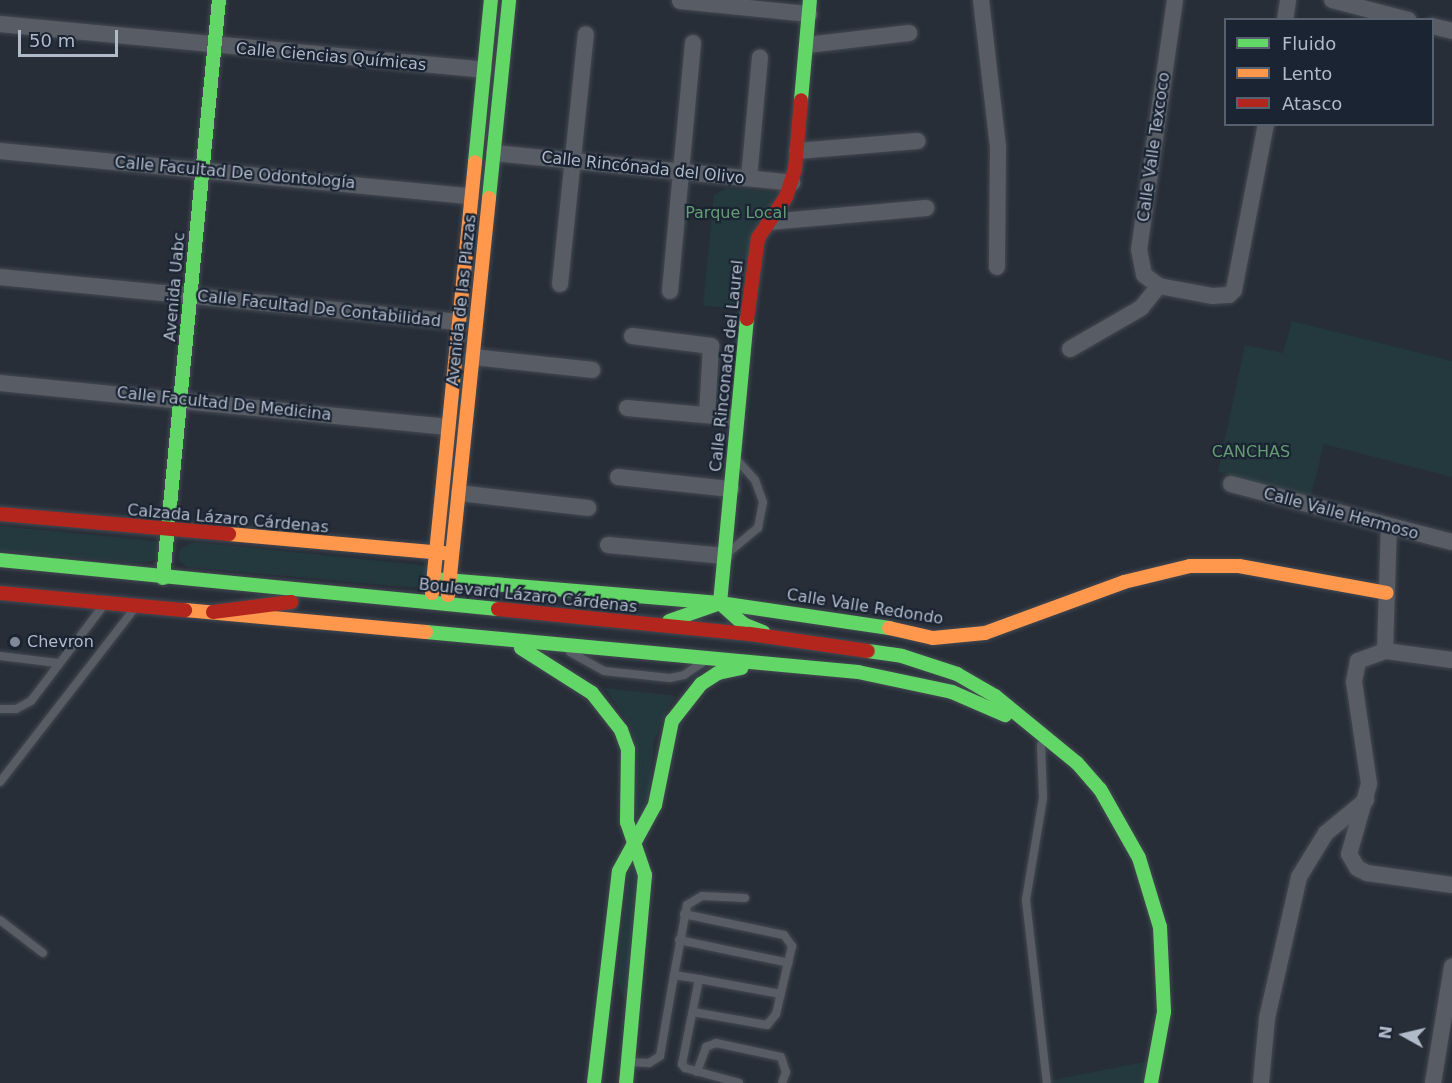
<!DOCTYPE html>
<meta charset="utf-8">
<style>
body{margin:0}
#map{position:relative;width:1452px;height:1083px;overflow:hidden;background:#272e38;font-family:"DejaVu Sans",sans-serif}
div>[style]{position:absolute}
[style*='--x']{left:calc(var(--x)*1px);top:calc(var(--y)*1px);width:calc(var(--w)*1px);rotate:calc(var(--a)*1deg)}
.green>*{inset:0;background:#24393e}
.roads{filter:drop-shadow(0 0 2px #444951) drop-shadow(0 0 2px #444951)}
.lane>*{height:8px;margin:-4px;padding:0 4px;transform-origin:4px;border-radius:4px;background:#585d65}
.street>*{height:16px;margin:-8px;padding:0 8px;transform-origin:8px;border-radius:8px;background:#585d65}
.fast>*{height:14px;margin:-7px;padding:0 7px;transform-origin:7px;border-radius:7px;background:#63d668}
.slow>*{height:14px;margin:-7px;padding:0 7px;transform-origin:7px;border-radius:7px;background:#ff974d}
.jam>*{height:14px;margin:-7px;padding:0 7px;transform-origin:7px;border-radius:7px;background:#b3261e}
.dots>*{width:16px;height:16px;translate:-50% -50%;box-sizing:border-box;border:3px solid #1b2433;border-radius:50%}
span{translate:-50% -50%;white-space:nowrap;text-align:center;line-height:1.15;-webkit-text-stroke:4.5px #1b2433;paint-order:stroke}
.street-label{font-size:16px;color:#b1bac9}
.park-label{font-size:16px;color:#669c74}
.poi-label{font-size:16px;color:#b1bac9}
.left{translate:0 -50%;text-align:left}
.legend{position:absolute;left:1224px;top:18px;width:210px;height:108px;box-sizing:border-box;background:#1b2433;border:2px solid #57606f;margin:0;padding:8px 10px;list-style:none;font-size:18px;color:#b1bac9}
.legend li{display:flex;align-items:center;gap:12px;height:30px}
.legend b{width:30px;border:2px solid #57606f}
.north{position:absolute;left:1374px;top:1005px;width:60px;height:60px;-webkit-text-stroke:4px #1b2433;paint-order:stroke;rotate:278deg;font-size:16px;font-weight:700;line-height:24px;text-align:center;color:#b1bac9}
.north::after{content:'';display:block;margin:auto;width:21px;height:27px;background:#b1bac9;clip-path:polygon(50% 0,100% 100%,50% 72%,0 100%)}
.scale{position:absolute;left:18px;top:30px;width:100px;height:27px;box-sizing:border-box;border:3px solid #b1bac9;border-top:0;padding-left:8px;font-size:18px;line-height:21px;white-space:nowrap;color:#b1bac9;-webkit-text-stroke:4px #1b2433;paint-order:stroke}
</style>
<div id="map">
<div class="green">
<div style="clip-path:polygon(727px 188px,775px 193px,738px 308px,703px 306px,714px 195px)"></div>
<div style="clip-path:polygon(1292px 321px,1452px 361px,1452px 477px,1324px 444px,1311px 496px,1218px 472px,1245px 345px,1283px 353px)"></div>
<div style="clip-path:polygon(0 526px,155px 541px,159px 549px,154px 560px,139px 563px,0 551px)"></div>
<div style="clip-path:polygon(195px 542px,430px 566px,428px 586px,418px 588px,187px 567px,178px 560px,180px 549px)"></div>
<div style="clip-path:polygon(605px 688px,676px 696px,667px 710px,654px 742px,649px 799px,644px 814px,636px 813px,632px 729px)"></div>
<div style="clip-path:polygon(629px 868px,639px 869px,626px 1002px,617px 981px)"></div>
<div style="clip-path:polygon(1154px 1060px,1146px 1083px,1048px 1083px,1048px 1081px)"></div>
</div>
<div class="roads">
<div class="lane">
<div style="--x:729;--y:552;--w:38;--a:-40"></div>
<div style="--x:758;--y:528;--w:26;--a:-79"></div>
<div style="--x:763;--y:502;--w:23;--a:-110"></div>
<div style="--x:755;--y:480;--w:25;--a:-132"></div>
<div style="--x:570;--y:652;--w:39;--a:29"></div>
<div style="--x:604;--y:671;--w:66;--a:6.1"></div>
<div style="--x:670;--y:678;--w:14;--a:-12"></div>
<div style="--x:684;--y:675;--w:23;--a:-34"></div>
<div style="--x:0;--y:656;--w:58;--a:6.9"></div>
<div style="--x:0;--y:709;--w:16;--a:0"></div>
<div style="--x:16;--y:709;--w:17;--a:-28"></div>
<div style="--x:31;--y:701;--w:119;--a:-52.8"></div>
<div style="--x:1041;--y:745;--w:53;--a:87.8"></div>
<div style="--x:1043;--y:798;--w:103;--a:99.5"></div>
<div style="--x:1026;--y:900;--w:184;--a:83.5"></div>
<div style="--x:0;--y:782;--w:220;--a:-52.2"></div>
<div style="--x:684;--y:914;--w:102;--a:11.9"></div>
<div style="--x:784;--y:935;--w:14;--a:54"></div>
<div style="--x:792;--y:946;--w:70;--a:103.2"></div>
<div style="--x:776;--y:1014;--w:14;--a:129"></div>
<div style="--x:767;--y:1025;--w:75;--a:-170"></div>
<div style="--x:0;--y:920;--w:54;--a:37.5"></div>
<div style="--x:679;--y:940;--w:112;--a:11.8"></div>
<div style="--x:674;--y:975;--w:71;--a:-79.5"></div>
<div style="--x:687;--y:905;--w:17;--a:-31"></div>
<div style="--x:702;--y:896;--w:43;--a:2.7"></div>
<div style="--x:699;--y:979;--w:83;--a:10.4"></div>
<div style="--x:628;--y:1062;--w:21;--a:3"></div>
<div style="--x:649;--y:1063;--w:13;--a:-32"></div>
<div style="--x:660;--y:1056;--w:82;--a:-80.2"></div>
<div style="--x:674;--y:975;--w:25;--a:9"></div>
<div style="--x:699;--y:979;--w:87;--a:101.3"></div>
<div style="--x:682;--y:1064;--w:5;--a:53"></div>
<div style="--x:685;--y:1068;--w:56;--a:15.5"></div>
<div style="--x:697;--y:1072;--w:27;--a:-70"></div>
<div style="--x:706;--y:1047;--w:11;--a:-22"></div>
<div style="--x:716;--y:1043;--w:66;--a:12.2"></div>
<div style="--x:781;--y:1057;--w:16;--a:72"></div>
<div style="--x:786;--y:1072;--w:12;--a:110"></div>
</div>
<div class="street">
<div style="--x:981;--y:0;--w:147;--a:83.4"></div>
<div style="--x:998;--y:146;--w:121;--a:90.5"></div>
<div style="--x:1175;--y:0;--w:252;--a:98.2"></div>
<div style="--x:1139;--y:249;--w:26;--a:79"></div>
<div style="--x:1144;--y:275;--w:19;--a:36"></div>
<div style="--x:1159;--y:286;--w:55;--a:10.5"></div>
<div style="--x:1213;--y:296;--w:16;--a:-4"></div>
<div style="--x:1229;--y:295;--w:7;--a:-45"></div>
<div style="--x:1234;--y:290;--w:169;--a:-79.1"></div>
<div style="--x:1332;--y:0;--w:79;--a:14.7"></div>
<div style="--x:680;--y:1;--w:130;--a:5.8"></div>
<div style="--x:1285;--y:20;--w:20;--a:-81"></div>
<div style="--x:0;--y:24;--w:486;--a:5.4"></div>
<div style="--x:1432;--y:26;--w:21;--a:14"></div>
<div style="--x:807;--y:45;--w:103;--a:-6.7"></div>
<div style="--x:0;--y:151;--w:473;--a:5.5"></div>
<div style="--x:797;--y:151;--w:121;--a:-4.7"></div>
<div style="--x:494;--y:153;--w:300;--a:5.7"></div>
<div style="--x:749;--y:178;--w:121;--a:-84.8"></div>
<div style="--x:769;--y:222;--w:158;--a:-5.1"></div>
<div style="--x:0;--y:277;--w:460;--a:5.6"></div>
<div style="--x:560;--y:284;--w:251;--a:-84.1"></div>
<div style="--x:670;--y:291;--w:249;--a:-84.7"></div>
<div style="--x:632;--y:336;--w:80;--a:7.2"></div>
<div style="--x:711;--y:346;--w:69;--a:93.3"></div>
<div style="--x:1070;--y:349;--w:82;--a:-30"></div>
<div style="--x:1141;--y:308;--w:28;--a:-51"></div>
<div style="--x:473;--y:357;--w:120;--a:6.2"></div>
<div style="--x:0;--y:383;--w:450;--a:5.6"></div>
<div style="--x:627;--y:408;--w:110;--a:5.2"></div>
<div style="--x:618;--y:477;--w:114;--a:6.1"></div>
<div style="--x:1231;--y:484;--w:228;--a:14.7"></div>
<div style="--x:459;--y:493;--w:130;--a:6.6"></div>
<div style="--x:608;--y:545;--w:117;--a:5.4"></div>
<div style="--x:1385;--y:651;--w:124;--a:-88.2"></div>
<div style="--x:1452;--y:660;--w:68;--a:-172.3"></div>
<div style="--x:1385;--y:651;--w:29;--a:160"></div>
<div style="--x:1358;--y:661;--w:21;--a:101"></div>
<div style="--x:1354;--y:682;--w:103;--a:81.6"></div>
<div style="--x:1369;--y:784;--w:73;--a:105.9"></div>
<div style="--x:1349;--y:854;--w:16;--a:60"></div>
<div style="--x:1357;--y:868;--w:11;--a:27"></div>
<div style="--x:1367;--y:873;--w:86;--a:8"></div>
<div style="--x:1261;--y:1083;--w:65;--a:-84.7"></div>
<div style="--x:1267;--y:1018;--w:145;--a:-77.2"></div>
<div style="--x:1299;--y:877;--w:52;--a:-58.5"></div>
<div style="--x:1326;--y:833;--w:52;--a:-39.5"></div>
<div style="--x:1433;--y:1083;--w:118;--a:-80.7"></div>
</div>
<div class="fast">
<div style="--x:801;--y:100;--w:100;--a:-84.9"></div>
<div style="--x:475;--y:162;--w:163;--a:-84.4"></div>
<div style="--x:489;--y:198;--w:199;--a:-84.2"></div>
<div style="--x:0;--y:560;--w:500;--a:5.62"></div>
<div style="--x:163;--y:578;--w:581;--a:-84.47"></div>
<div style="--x:434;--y:579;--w:287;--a:4.8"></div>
<div style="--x:720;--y:603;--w:171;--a:8.4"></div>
<div style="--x:720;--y:603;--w:285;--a:-84.6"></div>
<div style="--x:669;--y:621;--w:54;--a:-19.4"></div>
<div style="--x:720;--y:603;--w:31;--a:42"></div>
<div style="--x:743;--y:624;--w:22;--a:22"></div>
<div style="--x:426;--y:632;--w:434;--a:5.3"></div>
<div style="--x:858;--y:672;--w:96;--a:12"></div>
<div style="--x:952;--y:692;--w:58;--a:23.5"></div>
<div style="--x:521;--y:648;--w:84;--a:32.4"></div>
<div style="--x:592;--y:693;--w:47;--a:51.9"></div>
<div style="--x:621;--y:730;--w:20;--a:70"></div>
<div style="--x:628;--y:749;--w:73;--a:90.8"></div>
<div style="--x:627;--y:822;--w:56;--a:71.2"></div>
<div style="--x:645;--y:875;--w:209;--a:95.2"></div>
<div style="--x:868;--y:651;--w:34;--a:8"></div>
<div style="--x:902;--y:656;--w:58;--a:18.1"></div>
<div style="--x:957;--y:674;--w:44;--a:30.1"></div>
<div style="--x:995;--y:696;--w:106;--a:39.3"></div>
<div style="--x:1077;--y:763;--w:35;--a:49"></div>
<div style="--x:1100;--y:789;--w:79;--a:60.5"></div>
<div style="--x:1139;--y:858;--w:72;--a:73.1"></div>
<div style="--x:1160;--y:927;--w:85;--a:87.3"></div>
<div style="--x:1164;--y:1012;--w:72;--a:100.4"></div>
<div style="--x:594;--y:1083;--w:213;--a:-83.3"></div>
<div style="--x:619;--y:871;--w:75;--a:-61.4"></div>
<div style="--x:655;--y:805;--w:86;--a:-78.6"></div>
<div style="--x:672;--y:721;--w:47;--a:-51.9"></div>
<div style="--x:701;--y:684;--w:20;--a:-33"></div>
<div style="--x:718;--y:673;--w:24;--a:-12"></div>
</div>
<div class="slow">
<div style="--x:229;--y:534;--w:223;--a:5.1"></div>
<div style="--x:432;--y:593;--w:433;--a:-84.3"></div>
<div style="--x:448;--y:595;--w:399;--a:-84.1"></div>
<div style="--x:185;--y:610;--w:242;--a:5.2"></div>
<div style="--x:889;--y:628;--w:45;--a:12.8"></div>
<div style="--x:933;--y:638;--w:52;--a:-5.5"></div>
<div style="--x:985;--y:633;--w:148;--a:-20.1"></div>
<div style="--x:1124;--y:582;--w:68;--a:-13.6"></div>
<div style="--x:1190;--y:566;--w:49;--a:0"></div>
<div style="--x:1239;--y:566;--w:150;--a:10.3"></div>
</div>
<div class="jam">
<div style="--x:747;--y:319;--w:82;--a:-82.3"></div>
<div style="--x:758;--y:238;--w:50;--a:-55.7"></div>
<div style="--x:786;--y:197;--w:29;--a:-72"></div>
<div style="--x:795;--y:169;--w:69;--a:-85"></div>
<div style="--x:0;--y:514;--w:230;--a:5"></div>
<div style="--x:0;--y:593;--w:186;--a:5.3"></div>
<div style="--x:498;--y:609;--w:253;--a:5.7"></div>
<div style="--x:750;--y:634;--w:119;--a:8.2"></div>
<div style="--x:213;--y:612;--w:79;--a:-7.3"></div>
</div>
</div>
<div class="dots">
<div style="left:15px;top:642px;background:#818996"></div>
</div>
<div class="street-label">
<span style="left:331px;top:57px;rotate:5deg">Calle Ciencias Químicas</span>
<span style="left:1154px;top:147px;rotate:-82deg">Calle Valle Texcoco</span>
<span style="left:643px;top:168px;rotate:6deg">Calle Rincónada del Olivo</span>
<span style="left:235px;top:173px;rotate:5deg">Calle Facultad De Odontología</span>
<span style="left:175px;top:287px;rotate:-85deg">Avenida Uabc</span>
<span style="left:462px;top:300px;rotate:-84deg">Avenida de las Plazas</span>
<span style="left:319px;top:309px;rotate:6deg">Calle Facultad De Contabilidad</span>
<span style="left:727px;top:366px;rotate:-84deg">Calle Rinconada del Laurel</span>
<span style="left:224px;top:404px;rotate:6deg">Calle Facultad De Medicina</span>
<span style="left:1341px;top:514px;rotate:15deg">Calle Valle Hermoso</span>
<span style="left:228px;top:519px;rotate:5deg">Calzada Lázaro Cárdenas</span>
<span style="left:528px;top:596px;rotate:6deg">Boulevard Lázaro Cárdenas</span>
<span style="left:865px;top:607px;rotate:9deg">Calle Valle Redondo</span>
</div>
<div class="park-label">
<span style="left:736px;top:213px">Parque Local</span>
<span style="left:1251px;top:452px">CANCHAS</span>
</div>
<div class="poi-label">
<span class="left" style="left:27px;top:642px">Chevron</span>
</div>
<ul class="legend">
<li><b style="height:8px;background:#63d668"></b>Fluido</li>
<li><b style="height:8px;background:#ff974d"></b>Lento</li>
<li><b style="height:8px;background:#b3261e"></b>Atasco</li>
</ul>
<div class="north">N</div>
<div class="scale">50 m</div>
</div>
